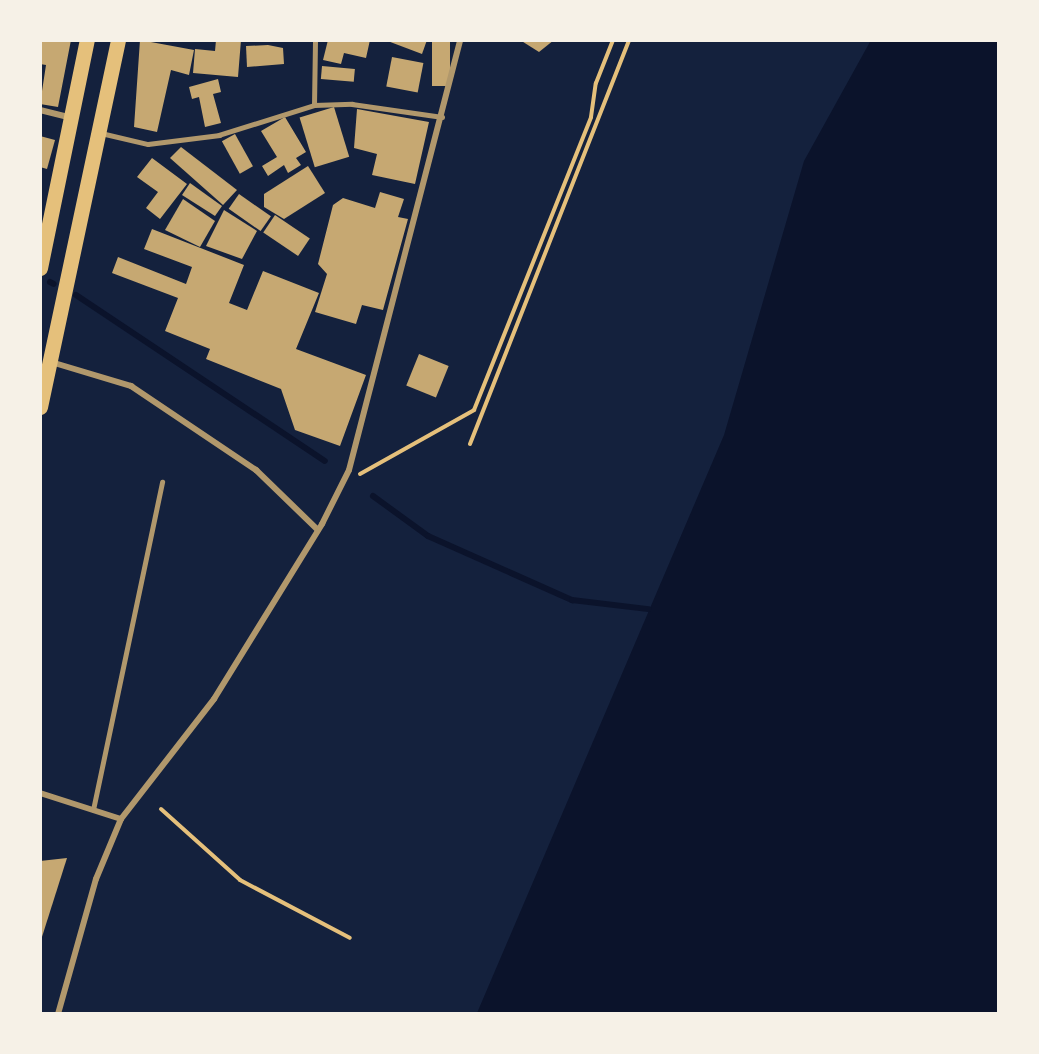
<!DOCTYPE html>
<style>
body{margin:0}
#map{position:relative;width:1039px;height:1054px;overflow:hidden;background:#14213d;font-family:Helvetica,sans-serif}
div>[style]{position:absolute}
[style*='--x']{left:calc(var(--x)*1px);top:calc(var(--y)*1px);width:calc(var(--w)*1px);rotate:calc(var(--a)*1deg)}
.water>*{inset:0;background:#0b132b}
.stream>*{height:6px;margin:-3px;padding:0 3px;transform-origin:3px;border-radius:3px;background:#0b132b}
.building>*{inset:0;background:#c6a872;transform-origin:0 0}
.path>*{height:4px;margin:-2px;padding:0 2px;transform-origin:2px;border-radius:2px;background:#e5c07b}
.service>*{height:4.5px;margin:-2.25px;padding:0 2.25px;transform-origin:2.25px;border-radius:2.25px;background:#b1986c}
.minor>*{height:6px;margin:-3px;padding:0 3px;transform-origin:3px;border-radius:3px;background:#b1986c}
.primary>*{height:15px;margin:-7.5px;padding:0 7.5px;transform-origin:7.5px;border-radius:7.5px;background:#e5c07b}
span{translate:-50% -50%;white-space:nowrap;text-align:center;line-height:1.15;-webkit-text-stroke:4.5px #f6f1e7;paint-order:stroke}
.frame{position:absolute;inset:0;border:42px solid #f6f1e7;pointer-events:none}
</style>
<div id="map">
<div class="water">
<div style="clip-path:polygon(871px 40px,998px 41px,998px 1013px,477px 1013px,724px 435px,804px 161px)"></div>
</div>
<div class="stream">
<div style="--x:50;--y:282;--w:4;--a:27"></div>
<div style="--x:76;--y:295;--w:299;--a:33.7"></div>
<div style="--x:373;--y:496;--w:68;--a:36"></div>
<div style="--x:428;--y:536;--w:158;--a:24"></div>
<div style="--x:572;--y:600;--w:77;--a:6.8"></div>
</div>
<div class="building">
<div style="clip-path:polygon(40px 40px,71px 40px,58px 107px,40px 104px,46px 65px,40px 64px)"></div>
<div style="clip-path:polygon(140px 40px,194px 50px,189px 75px,171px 70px,157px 132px,134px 127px)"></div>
<div style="clip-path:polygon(216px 40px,241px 40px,238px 77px,193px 73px,195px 49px,215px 51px)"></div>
<div style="clip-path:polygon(328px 40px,370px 40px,366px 58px,344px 53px,341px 64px,323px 60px)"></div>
<div style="clip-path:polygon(385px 40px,427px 40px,422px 54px)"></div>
<div style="left:432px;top:40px;width:18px;height:46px"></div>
<div style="clip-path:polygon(520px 40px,554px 40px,539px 52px)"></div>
<div style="clip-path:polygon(268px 45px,283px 48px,284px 64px,247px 67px,246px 46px)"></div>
<div style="left:392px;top:57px;width:32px;height:30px;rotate:11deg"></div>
<div style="left:322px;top:66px;width:33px;height:13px;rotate:5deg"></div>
<div style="clip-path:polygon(218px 79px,221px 92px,213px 94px,221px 123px,205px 127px,199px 97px,192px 99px,189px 87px)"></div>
<div style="left:334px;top:107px;width:52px;height:36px;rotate:73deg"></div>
<div style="clip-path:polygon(357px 109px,429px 122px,415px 184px,372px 175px,377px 154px,354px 148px)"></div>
<div style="clip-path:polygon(285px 117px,306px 152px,296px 158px,301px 165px,288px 173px,284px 165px,268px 176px,262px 166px,277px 157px,261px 131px)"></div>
<div style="left:235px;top:134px;width:37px;height:15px;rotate:61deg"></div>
<div style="clip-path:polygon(40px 136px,55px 140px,47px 169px,40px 167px)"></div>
<div style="clip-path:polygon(181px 147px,237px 190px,223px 205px,170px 158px)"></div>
<div style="clip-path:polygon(152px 158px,187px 184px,160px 219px,146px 208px,158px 192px,137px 177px)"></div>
<div style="clip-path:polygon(308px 166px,325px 193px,284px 219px,264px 207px,264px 194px)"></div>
<div style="clip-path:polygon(190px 183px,222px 206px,215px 216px,182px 195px)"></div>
<div style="clip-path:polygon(380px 192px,404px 199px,398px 217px,408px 219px,383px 310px,362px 305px,356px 324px,315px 312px,327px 274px,318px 264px,333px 205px,343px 198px,375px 208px)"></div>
<div style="left:239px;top:194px;width:39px;height:18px;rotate:35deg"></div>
<div style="clip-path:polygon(183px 199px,215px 221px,200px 247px,165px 230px)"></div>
<div style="clip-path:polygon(224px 210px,257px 231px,242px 259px,206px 246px)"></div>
<div style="left:275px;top:215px;width:42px;height:21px;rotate:34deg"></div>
<div style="clip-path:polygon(152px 229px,244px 265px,229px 303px,247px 310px,263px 271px,319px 293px,296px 349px,366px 375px,340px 446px,295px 430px,281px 389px,206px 359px,210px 349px,165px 331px,178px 298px,112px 273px,118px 257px,186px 284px,192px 267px,144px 249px)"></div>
<div style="left:419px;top:354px;width:32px;height:34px;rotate:22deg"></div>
<div style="clip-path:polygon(67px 858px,41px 940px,40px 940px,40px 861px)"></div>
</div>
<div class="path">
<div style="--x:470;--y:444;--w:434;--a:-68.5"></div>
<div style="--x:360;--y:474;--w:131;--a:-29.3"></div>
<div style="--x:474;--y:410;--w:315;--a:-68.2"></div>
<div style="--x:591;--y:117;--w:34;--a:-82"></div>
<div style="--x:596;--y:83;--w:46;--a:-68.4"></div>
<div style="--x:161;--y:809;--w:106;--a:41.9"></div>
<div style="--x:240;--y:880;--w:124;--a:27.8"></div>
</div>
<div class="service">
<div style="--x:314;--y:105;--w:65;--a:-89.1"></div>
<div style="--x:101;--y:133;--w:48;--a:13.2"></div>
<div style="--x:148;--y:144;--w:72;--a:-7.2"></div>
<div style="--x:219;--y:135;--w:100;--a:-17.5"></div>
<div style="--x:314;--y:105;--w:38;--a:-2"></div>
<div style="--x:352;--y:104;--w:91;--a:8.2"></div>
<div style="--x:93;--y:810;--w:335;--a:-78.1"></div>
</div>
<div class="minor">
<div style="--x:40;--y:110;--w:30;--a:14"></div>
<div style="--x:51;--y:362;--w:84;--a:16.7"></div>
<div style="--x:131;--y:386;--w:151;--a:33.9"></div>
<div style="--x:256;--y:470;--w:86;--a:44.1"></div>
<div style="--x:40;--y:793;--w:85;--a:17.8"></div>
<div style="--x:58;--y:1014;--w:140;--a:-74.3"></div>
<div style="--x:96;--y:879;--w:65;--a:-67.4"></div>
<div style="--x:121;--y:819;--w:152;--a:-52.2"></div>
<div style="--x:214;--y:699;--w:206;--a:-58.3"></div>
<div style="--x:322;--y:524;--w:60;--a:-63.4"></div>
<div style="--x:349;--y:470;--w:444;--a:-75.5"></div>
</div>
<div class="primary">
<div style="--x:40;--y:268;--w:233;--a:-78.4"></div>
<div style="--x:40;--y:407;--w:375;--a:-78"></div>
</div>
<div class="frame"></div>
</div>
